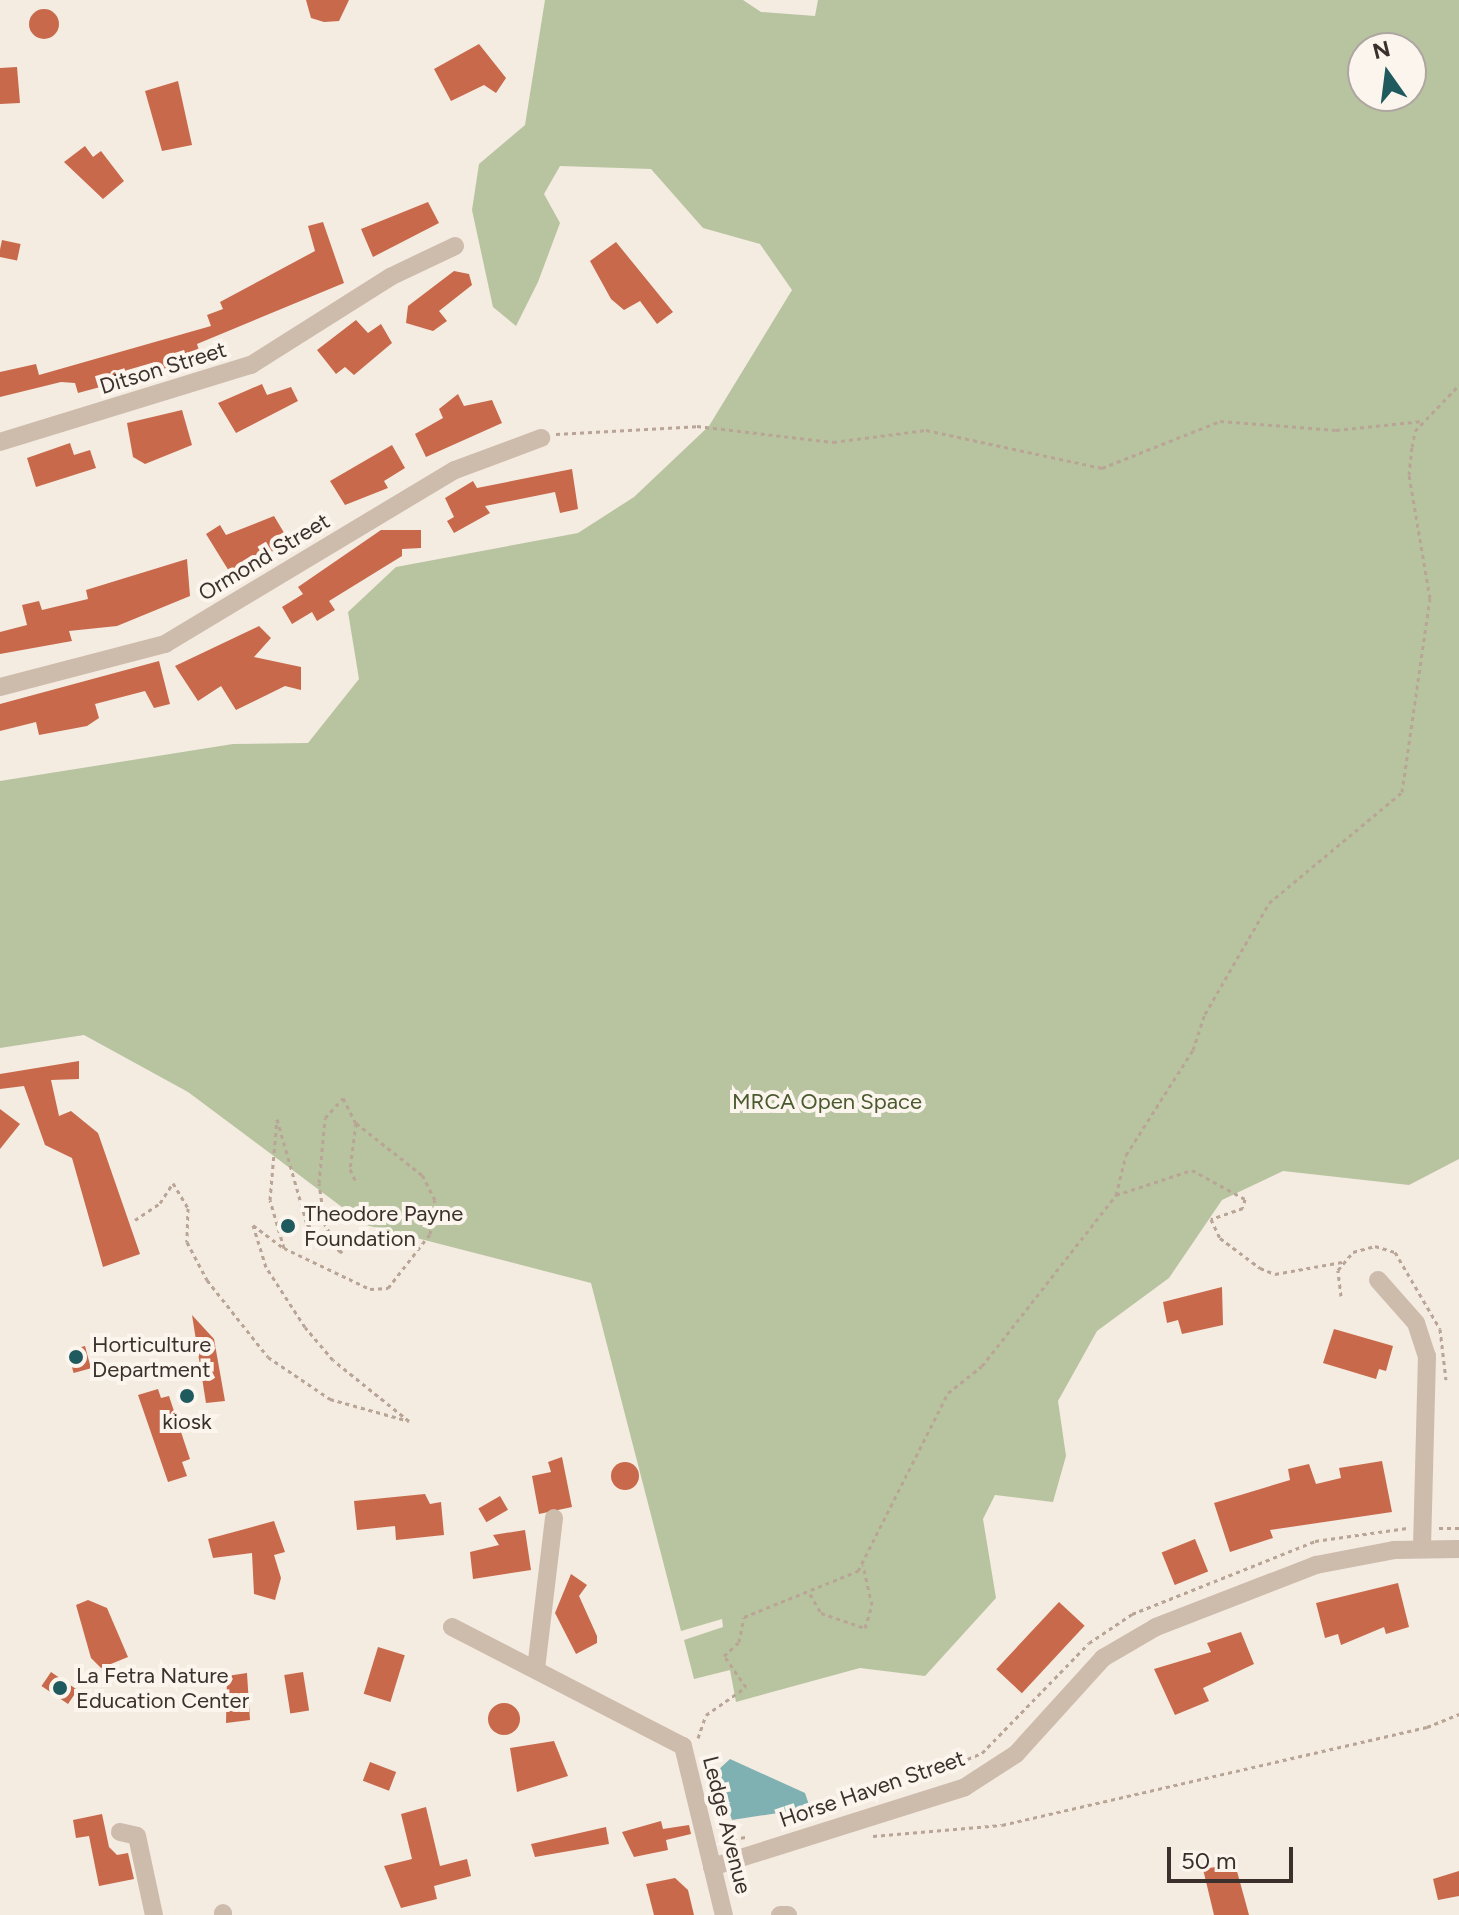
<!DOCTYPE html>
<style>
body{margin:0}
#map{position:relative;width:1459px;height:1915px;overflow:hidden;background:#f4ebe1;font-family:Figtree,sans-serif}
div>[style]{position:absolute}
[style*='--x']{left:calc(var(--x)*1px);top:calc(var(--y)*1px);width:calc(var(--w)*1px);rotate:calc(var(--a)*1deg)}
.green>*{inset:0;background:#b8c4a0}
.water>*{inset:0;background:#7fb0b2}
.building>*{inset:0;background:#c8694b;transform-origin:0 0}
.round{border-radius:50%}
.path>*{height:3px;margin-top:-1.5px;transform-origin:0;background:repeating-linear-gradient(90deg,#b9a596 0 4px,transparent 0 8px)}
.minor>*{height:18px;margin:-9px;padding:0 9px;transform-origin:9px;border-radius:9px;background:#cdbbac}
.dots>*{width:22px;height:22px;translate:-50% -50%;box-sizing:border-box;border:4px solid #fbf5ee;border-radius:50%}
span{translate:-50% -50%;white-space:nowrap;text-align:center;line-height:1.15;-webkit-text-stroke:8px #fbf5ee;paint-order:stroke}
.street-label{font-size:22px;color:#3b302b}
.park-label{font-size:22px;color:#4a5a2e}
.poi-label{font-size:22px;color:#3b302b}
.left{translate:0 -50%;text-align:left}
.north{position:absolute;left:1347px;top:32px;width:80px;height:80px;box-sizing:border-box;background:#fbf5ee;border:2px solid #aea6a0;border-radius:50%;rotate:346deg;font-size:22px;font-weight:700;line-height:32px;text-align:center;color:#3b302b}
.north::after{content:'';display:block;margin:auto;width:28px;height:36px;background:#1f5a5e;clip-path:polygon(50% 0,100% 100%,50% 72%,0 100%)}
.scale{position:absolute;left:1167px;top:1847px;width:126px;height:36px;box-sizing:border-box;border:4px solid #3b302b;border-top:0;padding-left:10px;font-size:24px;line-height:28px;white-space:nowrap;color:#3b302b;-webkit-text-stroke:6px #fbf5ee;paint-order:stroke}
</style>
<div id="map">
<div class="green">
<div style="clip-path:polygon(evenodd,545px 0,743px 0,761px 12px,815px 16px,818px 0,1459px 0,1459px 1159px,1409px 1185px,1283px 1171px,1222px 1200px,1169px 1278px,1097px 1331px,1058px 1401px,1066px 1456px,1053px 1502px,995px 1495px,983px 1519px,996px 1598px,925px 1676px,860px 1668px,736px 1702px,730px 1670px,694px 1679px,684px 1640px,723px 1627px,722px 1619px,681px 1631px,591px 1283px,366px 1225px,188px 1092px,84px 1035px,0 1048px,0 781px,233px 744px,308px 743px,359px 679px,348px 612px,396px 567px,578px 533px,634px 497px,709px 426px,792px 290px,760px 244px,703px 228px,651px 169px,560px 166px,544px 194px,560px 223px,538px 282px,516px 326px,493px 307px,472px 210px,479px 164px,525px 125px,545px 0,1363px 48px,1411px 48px,1411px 96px,1363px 96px,1363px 48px)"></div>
</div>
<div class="water">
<div style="clip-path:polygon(730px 1759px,805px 1793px,810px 1808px,732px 1820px,716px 1772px)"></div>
</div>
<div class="building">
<div style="clip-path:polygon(306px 0,349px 0,339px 21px,324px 22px,311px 18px)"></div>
<div class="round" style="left:29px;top:9px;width:30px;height:30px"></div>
<div style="clip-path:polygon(479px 44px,506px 78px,496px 93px,484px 85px,451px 101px,434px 69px)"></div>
<div style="clip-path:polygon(17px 67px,20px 103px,0 104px,0 68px)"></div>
<div style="clip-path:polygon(178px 81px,192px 145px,162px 151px,145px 91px)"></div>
<div style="clip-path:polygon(85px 146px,93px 157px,101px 151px,124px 181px,103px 199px,64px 162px)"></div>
<div style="clip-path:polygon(428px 202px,439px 223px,373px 257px,361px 229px)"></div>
<div style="clip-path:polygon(323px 222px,344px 283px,197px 344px,202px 360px,159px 372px,155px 362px,124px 371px,126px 380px,78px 393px,75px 383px,61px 382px,0 397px,0 372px,36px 364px,39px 375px,211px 326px,207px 315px,223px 309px,220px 302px,315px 251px,308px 226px)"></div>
<div style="left:2px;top:240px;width:19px;height:17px;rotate:12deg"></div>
<div style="clip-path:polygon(616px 242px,673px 312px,657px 324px,640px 301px,624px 310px,611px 299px,590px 261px)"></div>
<div style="clip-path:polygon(454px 271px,469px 274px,472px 285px,439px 311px,447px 321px,433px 331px,406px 323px,408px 306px)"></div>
<div style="clip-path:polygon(356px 320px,368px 333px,381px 324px,392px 343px,354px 375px,345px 367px,336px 374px,317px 350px)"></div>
<div style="clip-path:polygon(262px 384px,267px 395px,291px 387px,298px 401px,236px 433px,218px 403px)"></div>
<div style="clip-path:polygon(458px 394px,464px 406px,492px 400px,502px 423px,426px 457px,415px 434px,443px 418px,439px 409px)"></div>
<div style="clip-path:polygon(182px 410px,192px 445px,145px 464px,133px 457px,127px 423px)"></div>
<div style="clip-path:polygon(70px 443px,74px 455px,90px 450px,96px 468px,36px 487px,27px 458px)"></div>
<div style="clip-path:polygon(392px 445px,405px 468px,384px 481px,388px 488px,345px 505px,330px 481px)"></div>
<div style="clip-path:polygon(572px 469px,578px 509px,560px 513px,555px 492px,485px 506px,490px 513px,454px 533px,447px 521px,454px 517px,445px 498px,473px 481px,477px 488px)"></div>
<div style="clip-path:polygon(274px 516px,289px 541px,232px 576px,206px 534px,220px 525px,226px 535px)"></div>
<div style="clip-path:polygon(381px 530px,421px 530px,421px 548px,402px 549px,402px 556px,329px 601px,335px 610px,317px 621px,312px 612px,292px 624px,282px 607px,303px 594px,298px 587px)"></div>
<div style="clip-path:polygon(187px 559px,190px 596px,117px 626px,69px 631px,72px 641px,0 654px,0 632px,27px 625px,22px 605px,39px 601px,42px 610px,88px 599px,86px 590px)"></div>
<div style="clip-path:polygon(259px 626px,271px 638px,254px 657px,301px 667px,301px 690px,285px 686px,236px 710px,221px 686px,198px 701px,175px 666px)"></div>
<div style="clip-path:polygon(159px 661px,170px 704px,154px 708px,145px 691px,95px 704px,99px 718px,87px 726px,39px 735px,36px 722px,0 731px,0 704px)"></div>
<div style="clip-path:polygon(79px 1061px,79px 1079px,51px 1080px,59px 1116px,71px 1111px,98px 1133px,140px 1254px,103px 1267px,72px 1158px,45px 1145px,24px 1086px,0 1089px,0 1074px)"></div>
<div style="clip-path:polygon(0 1109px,20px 1124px,0 1149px)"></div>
<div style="clip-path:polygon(1222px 1287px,1223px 1325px,1182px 1334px,1178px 1320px,1167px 1323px,1163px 1302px)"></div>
<div style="clip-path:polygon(192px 1315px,214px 1339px,225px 1401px,206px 1403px)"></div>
<div style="clip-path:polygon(1334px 1329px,1393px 1346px,1386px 1371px,1379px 1369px,1376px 1379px,1323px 1363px)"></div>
<div style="left:85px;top:1346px;width:23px;height:18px;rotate:75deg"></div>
<div style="clip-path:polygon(158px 1389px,161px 1398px,169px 1396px,190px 1459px,182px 1462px,187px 1476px,168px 1482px,138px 1395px)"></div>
<div style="clip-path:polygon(562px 1457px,572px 1507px,539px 1514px,532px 1476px,551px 1472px,548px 1462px)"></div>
<div style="clip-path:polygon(1382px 1461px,1392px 1512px,1270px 1530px,1273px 1538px,1230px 1552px,1214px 1503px,1290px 1480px,1288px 1469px,1309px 1464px,1316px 1484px,1341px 1478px,1339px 1468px)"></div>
<div class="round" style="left:611px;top:1462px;width:28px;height:28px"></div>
<div style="clip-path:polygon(425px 1494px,430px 1504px,441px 1502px,444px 1535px,396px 1540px,395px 1526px,357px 1530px,354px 1501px)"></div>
<div style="left:500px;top:1496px;width:16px;height:25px;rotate:60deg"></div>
<div style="clip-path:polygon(274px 1521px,285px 1552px,274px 1555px,281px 1578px,275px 1600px,254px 1594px,252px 1553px,213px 1558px,208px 1539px)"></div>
<div style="clip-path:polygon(525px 1530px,531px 1570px,473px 1579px,470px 1552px,499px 1545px,493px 1535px)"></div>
<div style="left:1195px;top:1539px;width:35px;height:36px;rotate:68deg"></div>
<div style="clip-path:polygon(571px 1574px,587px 1585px,579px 1596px,597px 1636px,597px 1643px,576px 1654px,555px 1613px)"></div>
<div style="clip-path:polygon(1398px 1583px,1409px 1627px,1386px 1634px,1384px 1627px,1341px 1645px,1338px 1634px,1325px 1638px,1316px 1603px)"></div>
<div style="clip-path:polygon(88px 1600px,107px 1608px,128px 1657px,101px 1668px,91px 1658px,76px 1605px)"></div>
<div style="left:1059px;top:1602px;width:35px;height:92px;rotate:43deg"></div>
<div style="clip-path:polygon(1241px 1632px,1254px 1664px,1203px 1688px,1209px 1701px,1175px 1715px,1154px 1669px,1211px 1652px,1207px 1643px)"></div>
<div style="left:378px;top:1647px;width:28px;height:49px;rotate:17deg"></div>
<div style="left:51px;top:1672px;width:32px;height:17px;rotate:34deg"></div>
<div style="left:303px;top:1672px;width:39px;height:19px;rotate:81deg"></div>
<div style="clip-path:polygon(247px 1673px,250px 1720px,226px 1723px,227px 1676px)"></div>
<div class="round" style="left:488px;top:1703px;width:32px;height:32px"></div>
<div style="clip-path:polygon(554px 1741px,568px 1776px,517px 1792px,510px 1748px)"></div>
<div style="left:370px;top:1762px;width:28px;height:20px;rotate:21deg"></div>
<div style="clip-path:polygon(426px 1807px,440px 1866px,467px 1859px,471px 1876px,434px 1886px,437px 1899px,401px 1908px,384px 1866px,412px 1859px,401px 1814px)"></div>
<div style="clip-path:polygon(102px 1814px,109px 1847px,117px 1855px,128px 1853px,134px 1879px,99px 1886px,89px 1836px,76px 1838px,73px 1820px)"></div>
<div style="clip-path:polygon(661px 1821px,663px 1829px,689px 1825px,691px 1834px,666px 1840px,668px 1850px,634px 1857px,622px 1832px)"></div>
<div style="clip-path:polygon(606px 1827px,609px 1844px,535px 1857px,531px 1844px)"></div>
<div style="clip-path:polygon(1235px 1864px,1249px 1915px,1214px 1915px,1203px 1869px)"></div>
<div style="clip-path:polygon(1459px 1871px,1459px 1896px,1438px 1900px,1433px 1879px)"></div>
<div style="clip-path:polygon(675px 1878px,688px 1890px,694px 1915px,654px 1915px,646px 1884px)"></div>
</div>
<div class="path">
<div style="--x:556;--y:434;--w:141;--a:-3.2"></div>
<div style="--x:697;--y:426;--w:137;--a:6.7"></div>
<div style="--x:833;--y:442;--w:94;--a:-7.4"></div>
<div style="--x:926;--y:430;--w:180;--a:12.2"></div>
<div style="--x:1102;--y:468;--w:127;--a:-21.7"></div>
<div style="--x:1220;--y:421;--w:116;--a:4.4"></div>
<div style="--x:1336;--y:430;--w:87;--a:-5.9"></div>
<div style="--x:1116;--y:1195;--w:41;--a:-76"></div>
<div style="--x:1126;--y:1155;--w:125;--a:-57.5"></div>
<div style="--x:1193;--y:1050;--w:38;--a:-72"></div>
<div style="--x:1205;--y:1014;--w:128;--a:-60"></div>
<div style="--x:1269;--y:903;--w:173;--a:-39.8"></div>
<div style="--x:1402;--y:792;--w:196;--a:-81.8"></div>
<div style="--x:1430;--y:598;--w:125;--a:-99.7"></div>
<div style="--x:1409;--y:475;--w:28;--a:-84"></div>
<div style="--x:1412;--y:447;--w:16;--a:-79"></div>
<div style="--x:1415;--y:431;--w:64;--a:-46.3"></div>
<div style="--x:135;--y:1220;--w:30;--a:-34"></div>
<div style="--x:160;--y:1203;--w:24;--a:-57"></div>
<div style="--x:173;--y:1183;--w:29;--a:59"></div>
<div style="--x:188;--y:1208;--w:34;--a:92"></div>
<div style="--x:187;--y:1242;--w:43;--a:62.2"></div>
<div style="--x:207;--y:1280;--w:98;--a:51.6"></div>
<div style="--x:268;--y:1357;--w:75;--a:34.1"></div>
<div style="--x:330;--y:1399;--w:82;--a:15.6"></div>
<div style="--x:409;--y:1421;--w:97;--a:-141.2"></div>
<div style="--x:333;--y:1360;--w:43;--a:-130.3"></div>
<div style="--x:305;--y:1327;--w:72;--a:-123"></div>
<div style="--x:266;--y:1267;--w:44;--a:-107.2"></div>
<div style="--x:253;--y:1225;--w:39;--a:37"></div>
<div style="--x:284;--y:1248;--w:50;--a:-106.3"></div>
<div style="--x:270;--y:1200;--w:81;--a:-85.1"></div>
<div style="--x:277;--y:1119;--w:109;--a:74.1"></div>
<div style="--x:307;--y:1224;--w:45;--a:39.6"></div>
<div style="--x:342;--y:1253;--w:33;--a:-121"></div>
<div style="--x:325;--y:1225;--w:42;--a:-98.1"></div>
<div style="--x:319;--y:1183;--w:65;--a:-84.7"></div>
<div style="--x:325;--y:1118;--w:27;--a:-48"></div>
<div style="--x:343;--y:1098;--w:28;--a:63"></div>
<div style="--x:356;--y:1123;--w:46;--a:97.4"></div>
<div style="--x:350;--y:1169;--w:14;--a:65"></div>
<div style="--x:284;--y:1248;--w:95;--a:25.5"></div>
<div style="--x:370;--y:1289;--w:18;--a:-3"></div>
<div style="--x:388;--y:1288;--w:68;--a:-52.1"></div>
<div style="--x:430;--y:1234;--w:34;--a:-82"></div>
<div style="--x:435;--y:1200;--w:28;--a:-117"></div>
<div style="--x:422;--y:1175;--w:84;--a:-141.8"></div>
<div style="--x:1341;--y:1296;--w:26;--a:-97"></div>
<div style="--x:1338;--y:1270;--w:23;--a:-50"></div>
<div style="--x:1353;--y:1252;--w:23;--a:-15"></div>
<div style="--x:1375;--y:1246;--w:21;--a:17"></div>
<div style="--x:1395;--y:1252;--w:89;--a:59.7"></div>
<div style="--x:1440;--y:1329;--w:51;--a:83.3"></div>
<div style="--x:1439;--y:1528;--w:20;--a:0"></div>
<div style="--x:810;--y:1594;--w:22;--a:60"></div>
<div style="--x:821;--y:1613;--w:46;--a:18.8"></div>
<div style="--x:865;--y:1628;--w:24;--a:-73"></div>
<div style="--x:872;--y:1605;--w:41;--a:-102.7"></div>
<div style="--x:698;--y:1738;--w:24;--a:-71"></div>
<div style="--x:706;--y:1715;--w:49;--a:-35"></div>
<div style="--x:746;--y:1687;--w:38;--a:-125"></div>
<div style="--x:724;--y:1656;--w:21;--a:-43"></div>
<div style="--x:739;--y:1642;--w:25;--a:-79"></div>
<div style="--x:744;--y:1617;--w:123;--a:-22"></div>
<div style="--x:858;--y:1571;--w:199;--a:-63.2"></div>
<div style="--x:948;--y:1393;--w:43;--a:-38.5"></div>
<div style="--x:982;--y:1366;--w:217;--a:-51.9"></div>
<div style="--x:1116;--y:1195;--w:80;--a:-18.2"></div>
<div style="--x:1192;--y:1170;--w:60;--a:28.7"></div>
<div style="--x:1245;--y:1199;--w:9;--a:103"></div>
<div style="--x:1243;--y:1208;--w:34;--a:161"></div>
<div style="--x:1211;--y:1219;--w:21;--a:65"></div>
<div style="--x:1220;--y:1238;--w:50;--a:36.9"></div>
<div style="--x:1260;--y:1268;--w:16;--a:22"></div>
<div style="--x:1275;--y:1274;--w:68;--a:-10.2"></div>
<div style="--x:886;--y:1792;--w:104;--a:-22.1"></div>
<div style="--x:982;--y:1753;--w:153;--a:-45.8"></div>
<div style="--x:1089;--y:1643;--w:52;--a:-34"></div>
<div style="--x:1132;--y:1614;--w:197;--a:-21.7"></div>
<div style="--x:1315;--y:1541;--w:93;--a:-8"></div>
<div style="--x:873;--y:1836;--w:129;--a:-4.9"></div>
<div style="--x:1002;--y:1825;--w:436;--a:-13"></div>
<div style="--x:1427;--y:1727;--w:35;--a:-22"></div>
<div style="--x:725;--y:1840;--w:21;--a:-8"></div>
</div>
<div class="minor">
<div style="--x:0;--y:442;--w:263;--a:-17.1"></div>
<div style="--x:251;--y:365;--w:165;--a:-32.3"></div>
<div style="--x:390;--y:277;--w:72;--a:-25.5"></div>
<div style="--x:0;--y:687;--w:171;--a:-14.6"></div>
<div style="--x:165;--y:644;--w:338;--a:-31"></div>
<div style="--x:455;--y:470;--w:92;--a:-20.4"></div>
<div style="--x:1378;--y:1280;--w:57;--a:48.5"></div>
<div style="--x:1416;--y:1323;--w:35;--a:72"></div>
<div style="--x:1427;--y:1356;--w:192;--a:91.5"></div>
<div style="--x:452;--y:1627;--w:260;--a:27.3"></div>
<div style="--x:683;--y:1746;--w:174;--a:76.4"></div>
<div style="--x:536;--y:1669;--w:152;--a:-83.2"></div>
<div style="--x:120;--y:1832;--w:17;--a:13"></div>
<div style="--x:137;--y:1836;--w:81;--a:77.9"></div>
<div style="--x:712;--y:1867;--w:265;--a:-17.5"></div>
<div style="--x:965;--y:1787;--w:61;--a:-32.9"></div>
<div style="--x:1016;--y:1754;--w:130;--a:-47.8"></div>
<div style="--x:1103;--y:1658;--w:61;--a:-30.3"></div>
<div style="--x:1156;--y:1627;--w:172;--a:-21.2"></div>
<div style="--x:1316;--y:1565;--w:79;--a:-10.9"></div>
<div style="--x:1394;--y:1550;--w:65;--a:-0.9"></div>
<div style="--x:223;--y:1913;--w:2;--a:90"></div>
<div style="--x:780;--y:1915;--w:8;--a:0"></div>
</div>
<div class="dots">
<div style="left:288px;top:1226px;background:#1f5a5e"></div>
<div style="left:76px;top:1357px;background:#1f5a5e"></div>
<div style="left:187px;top:1396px;background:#1f5a5e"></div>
<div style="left:60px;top:1688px;background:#1f5a5e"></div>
</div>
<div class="street-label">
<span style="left:163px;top:368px;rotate:-17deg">Ditson Street</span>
<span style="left:264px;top:557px;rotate:-31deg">Ormond Street</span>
<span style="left:872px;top:1789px;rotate:-19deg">Horse Haven Street</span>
<span style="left:727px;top:1825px;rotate:76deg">Ledge Avenue</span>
</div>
<div class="park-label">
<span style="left:827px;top:1102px">MRCA Open Space</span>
</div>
<div class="poi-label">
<span class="left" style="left:304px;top:1226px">Theodore Payne<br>Foundation</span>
<span class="left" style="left:92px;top:1357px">Horticulture<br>Department</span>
<span style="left:187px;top:1422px">kiosk</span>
<span class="left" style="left:76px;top:1688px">La Fetra Nature<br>Education Center</span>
</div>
<div class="north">N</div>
<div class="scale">50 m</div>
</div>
